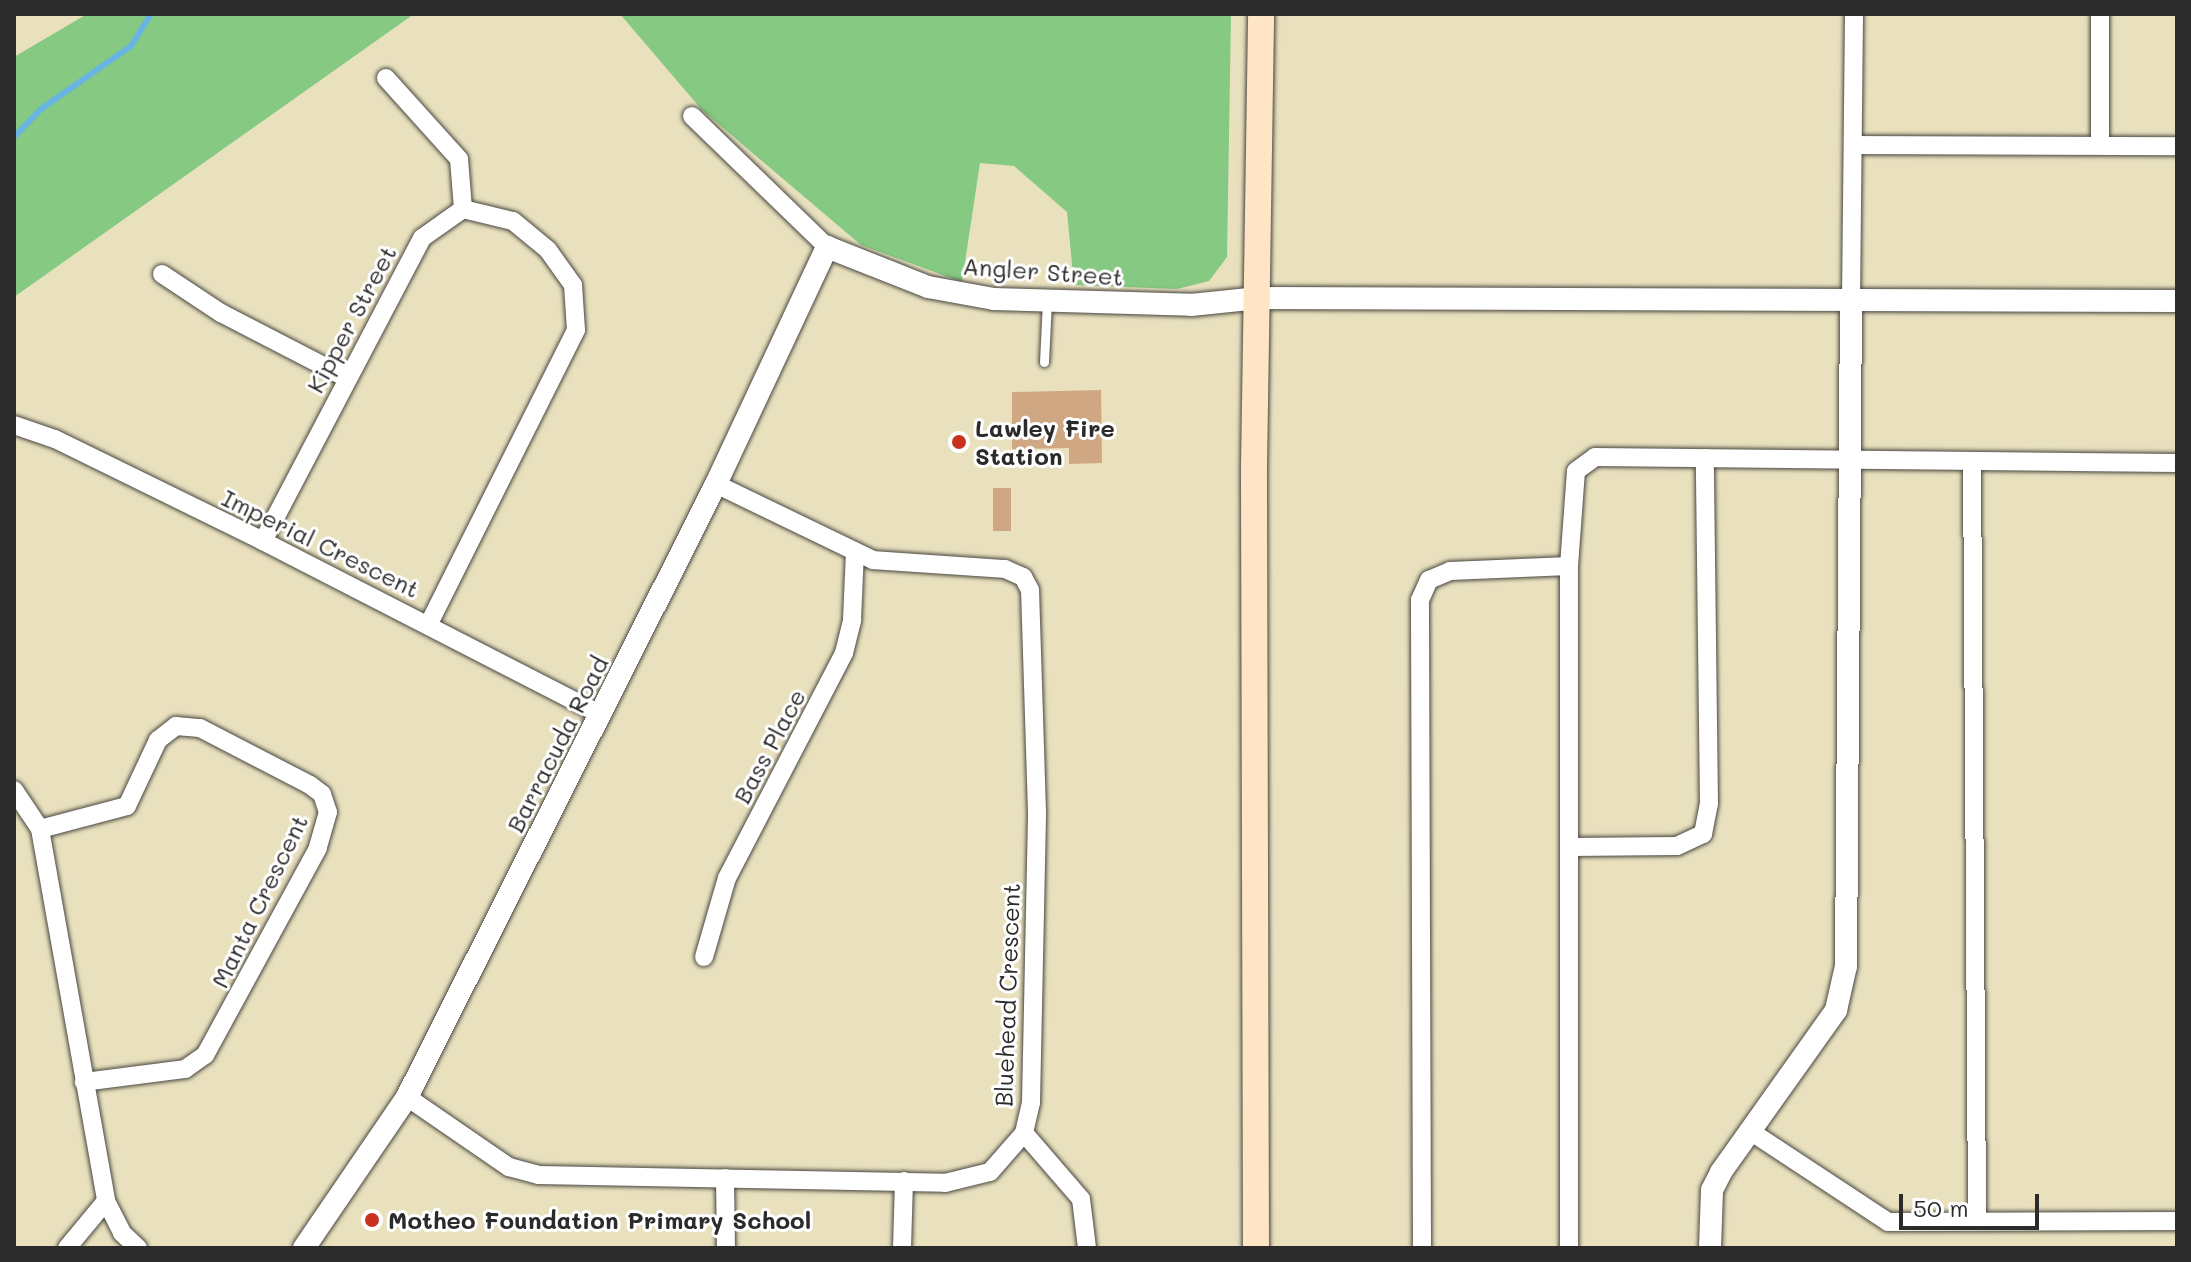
<!DOCTYPE html>
<style>
body{margin:0}
#map{position:relative;width:2191px;height:1262px;overflow:hidden;background:#e9e1be;font-family:Mali,sans-serif}
div>[style]{position:absolute}
[style*='--x']{left:calc(var(--x)*1px);top:calc(var(--y)*1px);width:calc(var(--w)*1px);rotate:calc(var(--a)*1deg)}
.green>*{inset:0;background:#85c983}
.stream>*{height:6px;margin:-3px;padding:0 3px;transform-origin:3px;border-radius:3px;background:#68b5e2}
.building>*{inset:0;background:#cfa782;transform-origin:0 0}
.roads{filter:drop-shadow(0 0 2px #484641) drop-shadow(0 0 2px #484641)}
.service>*{height:9px;margin:-4.5px;padding:0 4.5px;transform-origin:4.5px;border-radius:4.5px;background:#fff}
.minor>*{height:18px;margin:-9px;padding:0 9px;transform-origin:9px;border-radius:9px;background:#fff}
.tertiary>*{height:22px;margin:-11px;padding:0 11px;transform-origin:11px;border-radius:11px;background:#fff}
.secondary>*{height:26px;margin:-13px;padding:0 13px;transform-origin:13px;border-radius:13px;background:#fde5c5}
.dots>*{width:22px;height:22px;translate:-50% -50%;box-sizing:border-box;border:4px solid #fff;border-radius:50%}
span{translate:-50% -50%;white-space:nowrap;text-align:center;line-height:1.15;-webkit-text-stroke:6px #fff;paint-order:stroke}
.street-label{font-size:24px;color:#2b2b2b}
.poi-label{font-size:24px;color:#2b2b2b;font-weight:700}
.left{translate:0 -50%;text-align:left}
.frame{position:absolute;inset:0;border:16px solid #2b2b2b;pointer-events:none}
.scale{position:absolute;left:1899px;top:1194px;width:140px;height:36px;box-sizing:border-box;border:4px solid #2b2b2b;border-top:0;padding-left:10px;font-size:24px;line-height:28px;white-space:nowrap;color:#2b2b2b;-webkit-text-stroke:6px #fff;paint-order:stroke}
</style>
<div id="map">
<div class="green">
<div style="clip-path:polygon(87px 14px,414px 14px,14px 297px,14px 57px)"></div>
<div style="clip-path:polygon(620px 14px,1231px 14px,1227px 257px,1209px 281px,1177px 289px,1074px 285px,1067px 212px,1014px 166px,980px 163px,962px 282px,861px 245px,702px 110px)"></div>
</div>
<div class="stream">
<div style="--x:14;--y:137;--w:39;--a:-46"></div>
<div style="--x:41;--y:109;--w:110;--a:-35"></div>
<div style="--x:131;--y:46;--w:38;--a:-58"></div>
</div>
<div class="building">
<div style="clip-path:polygon(1101px 390px,1102px 463px,1069px 464px,1069px 448px,1012px 449px,1012px 392px)"></div>
<div style="left:993px;top:488px;width:18px;height:43px"></div>
</div>
<div class="roads">
<div class="service">
<div style="--x:1044;--y:362;--w:62;--a:-87.2"></div>
</div>
<div class="minor">
<div style="--x:2100;--y:14;--w:131;--a:90"></div>
<div style="--x:386;--y:78;--w:109;--a:48"></div>
<div style="--x:459;--y:159;--w:50;--a:85.4"></div>
<div style="--x:692;--y:116;--w:188;--a:44.1"></div>
<div style="--x:1854;--y:145;--w:323;--a:0.2"></div>
<div style="--x:162;--y:274;--w:71;--a:33.5"></div>
<div style="--x:221;--y:313;--w:142;--a:27.3"></div>
<div style="--x:1851;--y:301;--w:287;--a:-89.4"></div>
<div style="--x:14;--y:425;--w:43;--a:18.9"></div>
<div style="--x:55;--y:439;--w:232;--a:26.1"></div>
<div style="--x:263;--y:541;--w:380;--a:27.2"></div>
<div style="--x:1972;--y:461;--w:760;--a:89.62"></div>
<div style="--x:263;--y:541;--w:342;--a:-62.3"></div>
<div style="--x:422;--y:238;--w:50;--a:-35.3"></div>
<div style="--x:463;--y:209;--w:51;--a:13.5"></div>
<div style="--x:513;--y:221;--w:45;--a:39.6"></div>
<div style="--x:548;--y:250;--w:43;--a:54.5"></div>
<div style="--x:573;--y:285;--w:45;--a:86.2"></div>
<div style="--x:576;--y:330;--w:328;--a:116.6"></div>
<div style="--x:14;--y:790;--w:47;--a:56.3"></div>
<div style="--x:40;--y:829;--w:378;--a:79.9"></div>
<div style="--x:106;--y:1201;--w:36;--a:63"></div>
<div style="--x:122;--y:1233;--w:22;--a:43"></div>
<div style="--x:40;--y:829;--w:90;--a:-14.8"></div>
<div style="--x:127;--y:806;--w:73;--a:-64.8"></div>
<div style="--x:158;--y:740;--w:23;--a:-38"></div>
<div style="--x:176;--y:726;--w:24;--a:5"></div>
<div style="--x:200;--y:728;--w:124;--a:27.4"></div>
<div style="--x:310;--y:785;--w:15;--a:37"></div>
<div style="--x:322;--y:794;--w:19;--a:72"></div>
<div style="--x:328;--y:812;--w:37;--a:106"></div>
<div style="--x:318;--y:848;--w:236;--a:118.6"></div>
<div style="--x:205;--y:1055;--w:24;--a:145"></div>
<div style="--x:185;--y:1069;--w:102;--a:172.7"></div>
<div style="--x:1569;--y:847;--w:108;--a:-0.5"></div>
<div style="--x:1677;--y:846;--w:29;--a:-25"></div>
<div style="--x:1703;--y:834;--w:31;--a:-79"></div>
<div style="--x:1709;--y:804;--w:346;--a:-90.7"></div>
<div style="--x:704;--y:957;--w:82;--a:-73.8"></div>
<div style="--x:727;--y:878;--w:254;--a:-62.5"></div>
<div style="--x:844;--y:653;--w:34;--a:-76"></div>
<div style="--x:852;--y:620;--w:68;--a:-87.5"></div>
<div style="--x:407;--y:1097;--w:124;--a:34.5"></div>
<div style="--x:509;--y:1167;--w:30;--a:15"></div>
<div style="--x:538;--y:1175;--w:407;--a:1.1"></div>
<div style="--x:945;--y:1183;--w:46;--a:-13.7"></div>
<div style="--x:990;--y:1172;--w:52;--a:-48.9"></div>
<div style="--x:1024;--y:1133;--w:32;--a:-77"></div>
<div style="--x:1031;--y:1102;--w:290;--a:-88.8"></div>
<div style="--x:1037;--y:812;--w:222;--a:-91.8"></div>
<div style="--x:1030;--y:590;--w:15;--a:-118"></div>
<div style="--x:1023;--y:577;--w:20;--a:-156"></div>
<div style="--x:1005;--y:569;--w:132;--a:-176.1"></div>
<div style="--x:873;--y:560;--w:174;--a:-154.2"></div>
<div style="--x:1750;--y:1131;--w:165;--a:33.4"></div>
<div style="--x:1888;--y:1222;--w:289;--a:-0.2"></div>
<div style="--x:1024;--y:1133;--w:87;--a:49.2"></div>
<div style="--x:1081;--y:1199;--w:49;--a:83"></div>
<div style="--x:725;--y:1178;--w:70;--a:89.2"></div>
<div style="--x:67;--y:1248;--w:61;--a:-50.3"></div>
<div style="--x:902;--y:1248;--w:67;--a:-88.3"></div>
<div style="--x:1422;--y:1248;--w:648;--a:-90.18"></div>
<div style="--x:1420;--y:600;--w:22;--a:-66"></div>
<div style="--x:1429;--y:580;--w:23;--a:-23"></div>
<div style="--x:1450;--y:571;--w:119;--a:-2.4"></div>
<div style="--x:1569;--y:1248;--w:682;--a:-90"></div>
<div style="--x:1569;--y:566;--w:95;--a:-85.8"></div>
<div style="--x:1576;--y:471;--w:24;--a:-36"></div>
<div style="--x:1595;--y:457;--w:582;--a:0.59"></div>
</div>
<div class="tertiary">
<div style="--x:304;--y:1248;--w:183;--a:-55.7"></div>
<div style="--x:407;--y:1097;--w:686;--a:-63.25"></div>
<div style="--x:716;--y:484;--w:262;--a:-64.9"></div>
<div style="--x:827;--y:247;--w:109;--a:21.6"></div>
<div style="--x:928;--y:287;--w:67;--a:10.3"></div>
<div style="--x:994;--y:299;--w:197;--a:1.7"></div>
<div style="--x:1191;--y:305;--w:68;--a:-5.9"></div>
<div style="--x:1259;--y:298;--w:918;--a:0.19"></div>
<div style="--x:1710;--y:1248;--w:58;--a:-88"></div>
<div style="--x:1712;--y:1190;--w:20;--a:-63"></div>
<div style="--x:1721;--y:1172;--w:199;--a:-54.6"></div>
<div style="--x:1836;--y:1010;--w:45;--a:-77.2"></div>
<div style="--x:1846;--y:966;--w:665;--a:-89.57"></div>
</div>
<div class="secondary">
<div style="--x:1256;--y:1248;--w:781;--a:-90.15"></div>
<div style="--x:1254;--y:467;--w:453;--a:-89.1"></div>
</div>
</div>
<div class="dots">
<div style="left:959px;top:442px;background:#c8321e"></div>
<div style="left:372px;top:1220px;background:#c8321e"></div>
</div>
<div class="street-label">
<span style="left:1043px;top:271px;rotate:4deg">Angler Street</span>
<span style="left:351px;top:319px;rotate:-62deg">Kipper Street</span>
<span style="left:321px;top:543px;rotate:26deg">Imperial Crescent</span>
<span style="left:557px;top:744px;rotate:-63deg">Barracuda Road</span>
<span style="left:769px;top:746px;rotate:-62deg">Bass Place</span>
<span style="left:259px;top:901px;rotate:-64deg">Manta Crescent</span>
<span style="left:1007px;top:995px;rotate:-88deg">Bluehead Crescent</span>
</div>
<div class="poi-label">
<span class="left" style="left:975px;top:442px">Lawley Fire<br>Station</span>
<span class="left" style="left:388px;top:1220px">Motheo Foundation Primary School</span>
</div>
<div class="frame"></div>
<div class="scale">50 m</div>
</div>
